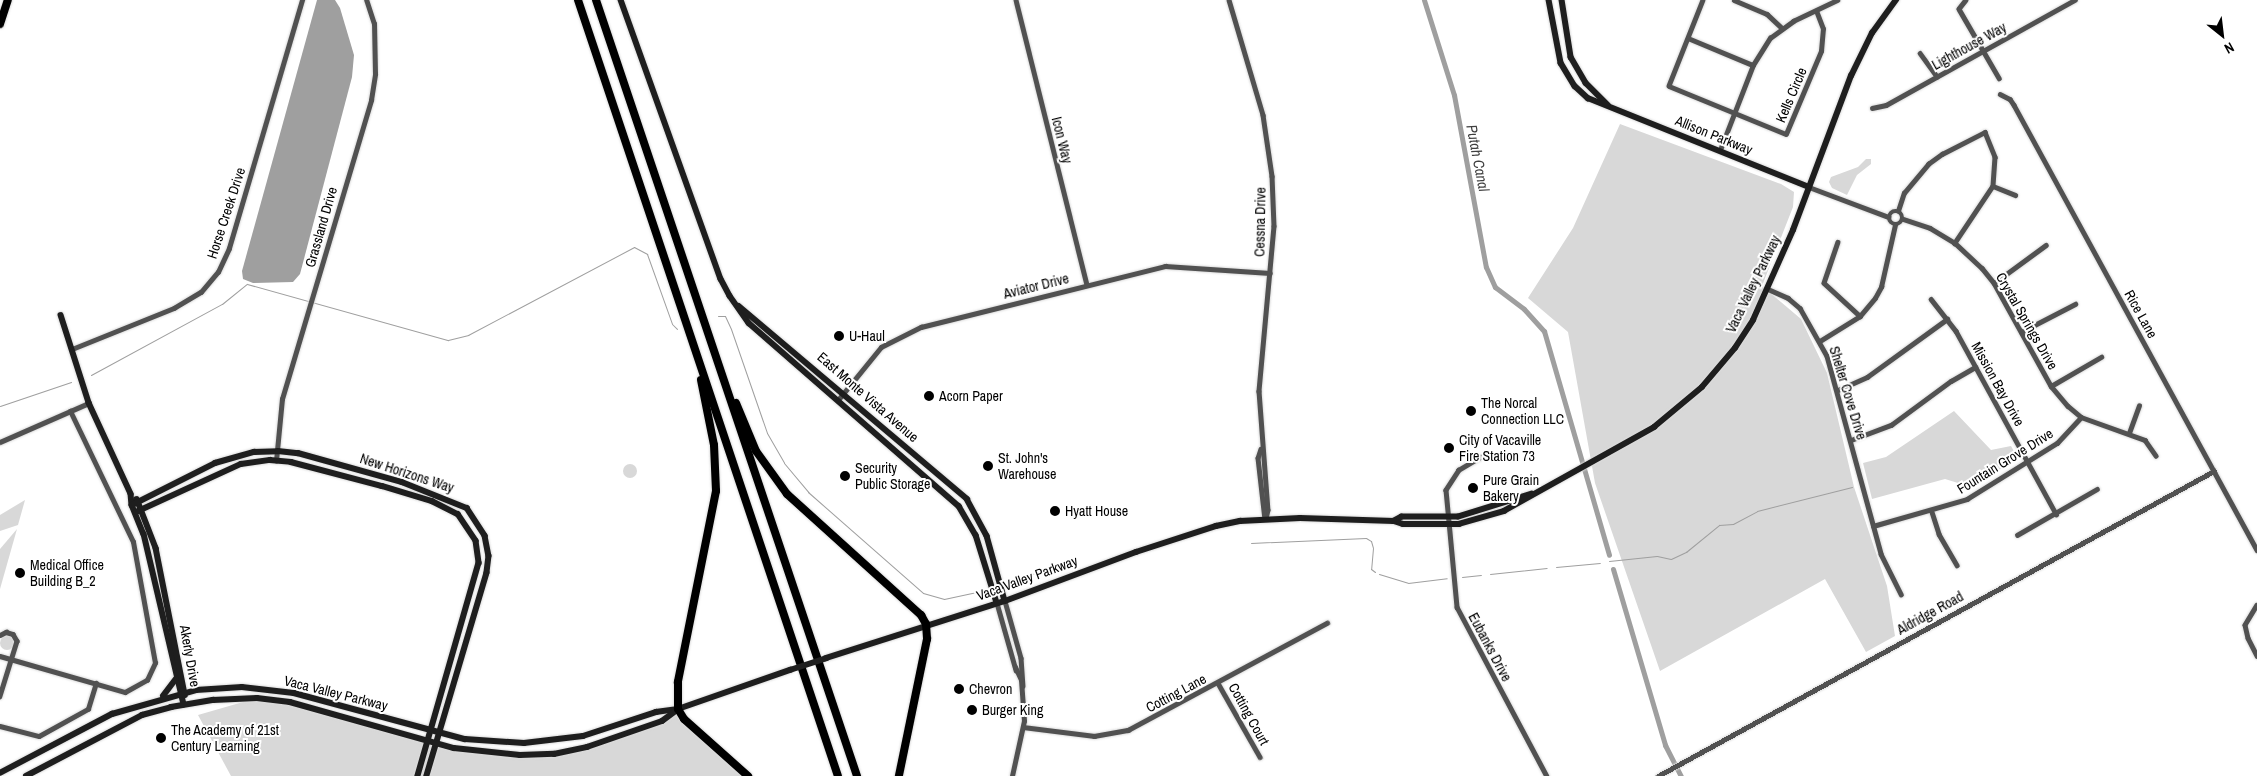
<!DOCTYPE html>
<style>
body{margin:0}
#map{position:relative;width:2257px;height:776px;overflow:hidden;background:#fff;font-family:"Archivo Narrow",sans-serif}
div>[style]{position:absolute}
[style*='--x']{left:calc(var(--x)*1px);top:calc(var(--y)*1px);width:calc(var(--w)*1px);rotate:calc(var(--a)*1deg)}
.green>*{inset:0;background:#d8d8d8}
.round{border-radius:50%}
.water>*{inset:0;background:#9f9f9f}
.stream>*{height:1px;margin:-0.5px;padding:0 0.5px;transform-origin:0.5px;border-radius:0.5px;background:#9f9f9f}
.canal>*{height:5px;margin:-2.5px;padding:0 2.5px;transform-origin:2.5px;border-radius:2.5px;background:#9f9f9f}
.roads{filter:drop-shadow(0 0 1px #dbdbdb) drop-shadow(0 0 1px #dbdbdb)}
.street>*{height:4.5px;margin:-2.25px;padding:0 2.25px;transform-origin:2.25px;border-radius:2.25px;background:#515151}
.street>.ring{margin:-2.25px;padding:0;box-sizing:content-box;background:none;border:4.5px solid #515151;border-radius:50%}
.secondary>*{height:5.5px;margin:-2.75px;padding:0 2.75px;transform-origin:2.75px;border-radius:2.75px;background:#1e1e1e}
.highway>*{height:8px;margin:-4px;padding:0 4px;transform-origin:4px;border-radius:4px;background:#000}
.secondary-bridge>*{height:5.5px;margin:-2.75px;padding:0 2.75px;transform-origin:2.75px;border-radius:2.75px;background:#1e1e1e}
.dots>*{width:14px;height:14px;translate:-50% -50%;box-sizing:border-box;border:2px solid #fff;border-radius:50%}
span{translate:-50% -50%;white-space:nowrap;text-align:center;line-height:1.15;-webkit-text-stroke:4px #fff;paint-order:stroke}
.street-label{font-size:14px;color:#000}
.poi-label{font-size:14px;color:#000}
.left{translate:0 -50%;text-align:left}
.water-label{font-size:15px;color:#404040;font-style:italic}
.north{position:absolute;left:2197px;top:10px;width:50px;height:50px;-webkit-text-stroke:4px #fff;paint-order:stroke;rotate:151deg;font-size:14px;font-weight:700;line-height:20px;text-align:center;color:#000}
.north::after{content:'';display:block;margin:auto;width:18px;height:22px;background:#000;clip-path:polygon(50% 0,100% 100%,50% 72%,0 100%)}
</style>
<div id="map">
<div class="green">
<div style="clip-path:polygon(1620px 124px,1781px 184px,1794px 192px,1793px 207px,1762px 286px,1801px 319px,1827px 373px,1854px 487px,1887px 586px,1895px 636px,1866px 652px,1825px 579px,1660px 671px,1595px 483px,1568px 332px,1528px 298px,1573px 228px)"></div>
<div style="clip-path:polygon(1866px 159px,1871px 159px,1871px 164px,1857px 175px,1847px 195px,1832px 188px,1829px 182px,1831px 177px,1858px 167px)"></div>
<div style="clip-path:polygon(1954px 411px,1991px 450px,2011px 446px,2016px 455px,2012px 462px,1971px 487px,1945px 479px,1872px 499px,1863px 463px,1886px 457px)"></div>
<div class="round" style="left:623px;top:464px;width:14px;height:14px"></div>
<div style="clip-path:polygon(25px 500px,18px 525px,0 531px,0 515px)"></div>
<div style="clip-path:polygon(17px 529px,0 589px,0 549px)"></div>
<div class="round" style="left:0;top:636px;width:14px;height:14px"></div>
<div style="clip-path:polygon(257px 698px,307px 706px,443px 746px,520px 755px,572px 751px,662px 721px,678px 709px,747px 776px,231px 776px,198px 715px)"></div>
</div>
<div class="water">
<div style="clip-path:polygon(317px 0,335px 0,340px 8px,354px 55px,352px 77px,300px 274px,293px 282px,253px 283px,243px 279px,242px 271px)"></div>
</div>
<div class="stream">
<div style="--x:718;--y:316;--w:7;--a:0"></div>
<div style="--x:725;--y:316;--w:14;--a:65"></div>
<div style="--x:731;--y:329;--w:110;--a:70.9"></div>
<div style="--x:767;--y:433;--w:34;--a:60"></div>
<div style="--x:784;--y:463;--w:38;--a:50"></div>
<div style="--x:808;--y:492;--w:153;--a:41.3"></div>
<div style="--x:923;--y:593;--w:22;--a:16"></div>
<div style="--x:944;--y:599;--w:38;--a:-12"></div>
<div style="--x:91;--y:375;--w:149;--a:-28.5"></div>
<div style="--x:222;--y:304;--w:32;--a:-39"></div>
<div style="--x:247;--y:284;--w:209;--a:15.6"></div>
<div style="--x:448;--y:340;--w:21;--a:-14"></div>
<div style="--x:468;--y:335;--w:188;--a:-27.9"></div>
<div style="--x:634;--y:247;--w:15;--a:28"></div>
<div style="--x:647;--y:254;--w:74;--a:70.3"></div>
<div style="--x:672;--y:324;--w:7;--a:45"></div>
<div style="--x:0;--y:406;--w:75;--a:-18.7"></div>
<div style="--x:1251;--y:543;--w:115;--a:-2.5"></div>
<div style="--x:1366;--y:538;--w:6;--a:31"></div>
<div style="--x:1371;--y:541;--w:7;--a:74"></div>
<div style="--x:1373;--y:548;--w:21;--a:95"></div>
<div style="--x:1371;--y:569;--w:5;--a:37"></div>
<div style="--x:1609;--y:561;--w:48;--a:-5.9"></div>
<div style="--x:1657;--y:556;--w:14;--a:12"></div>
<div style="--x:1671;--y:559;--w:17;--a:-25"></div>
<div style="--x:1686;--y:552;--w:43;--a:-39.3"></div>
<div style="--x:1719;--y:525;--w:14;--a:-4"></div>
<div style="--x:1733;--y:524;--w:27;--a:-28"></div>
<div style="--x:1757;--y:511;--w:98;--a:-14.2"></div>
<div style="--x:1556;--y:567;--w:44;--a:-5.2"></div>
<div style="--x:1379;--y:574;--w:30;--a:17"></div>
<div style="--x:1408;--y:583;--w:39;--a:-7"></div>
<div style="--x:1490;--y:574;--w:57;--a:-6"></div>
<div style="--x:1462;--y:577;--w:19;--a:-6"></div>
<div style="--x:1015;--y:580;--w:49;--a:-19.2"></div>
</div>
<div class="canal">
<div style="--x:1424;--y:0;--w:100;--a:72.5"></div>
<div style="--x:1454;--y:95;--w:175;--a:79.5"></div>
<div style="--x:1486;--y:267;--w:22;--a:66"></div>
<div style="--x:1495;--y:287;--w:36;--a:37"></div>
<div style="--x:1524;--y:309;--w:30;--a:48"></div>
<div style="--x:1544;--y:331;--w:233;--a:73.8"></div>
<div style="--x:1613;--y:569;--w:184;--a:73.5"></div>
<div style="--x:1665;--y:745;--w:35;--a:63"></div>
</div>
<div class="roads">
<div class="street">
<div style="--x:1016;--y:0;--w:293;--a:76"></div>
<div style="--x:1229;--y:0;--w:120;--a:73.5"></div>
<div style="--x:1263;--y:115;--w:62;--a:81.6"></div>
<div style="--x:1272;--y:176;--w:50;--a:87.7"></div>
<div style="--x:1274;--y:226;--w:166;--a:95.2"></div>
<div style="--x:1259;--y:391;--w:119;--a:85.7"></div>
<div style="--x:1268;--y:510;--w:9;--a:103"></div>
<div style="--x:1703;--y:0;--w:92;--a:111.6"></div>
<div style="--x:1669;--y:86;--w:126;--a:22.3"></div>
<div style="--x:1786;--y:134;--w:90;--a:-67.1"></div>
<div style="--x:1821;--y:51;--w:22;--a:-85"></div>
<div style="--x:1823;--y:29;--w:19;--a:-111"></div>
<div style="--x:1734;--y:0;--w:36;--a:23"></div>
<div style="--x:1767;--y:14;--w:21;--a:43"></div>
<div style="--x:1966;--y:0;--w:11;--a:128"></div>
<div style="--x:1959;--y:9;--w:80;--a:59.9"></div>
<div style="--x:1688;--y:38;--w:70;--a:22.6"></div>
<div style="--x:1920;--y:53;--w:29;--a:54"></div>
<div style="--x:2000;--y:94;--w:11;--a:27"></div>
<div style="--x:2010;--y:99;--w:7;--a:56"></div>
<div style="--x:2014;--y:105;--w:507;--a:61.36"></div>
<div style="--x:1872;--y:108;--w:14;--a:-12"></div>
<div style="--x:1886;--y:105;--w:216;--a:-29.1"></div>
<div style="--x:1720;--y:150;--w:91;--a:-68.8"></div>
<div style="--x:1753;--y:65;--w:32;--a:-58"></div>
<div style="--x:1770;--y:38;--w:29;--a:-36"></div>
<div style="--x:1793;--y:21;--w:49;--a:-25.5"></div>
<div style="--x:1993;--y:186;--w:24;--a:22"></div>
<div style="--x:1809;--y:187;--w:85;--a:20.6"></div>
<div style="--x:1898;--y:211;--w:19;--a:-72"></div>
<div style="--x:1904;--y:193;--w:38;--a:-50"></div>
<div style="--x:1928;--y:164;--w:17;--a:-36"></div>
<div style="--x:1942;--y:154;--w:48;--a:-27.1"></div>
<div style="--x:1985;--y:132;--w:27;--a:68"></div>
<div style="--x:1995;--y:157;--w:29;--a:94"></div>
<div style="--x:1993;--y:186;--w:69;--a:123.7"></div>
<div class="ring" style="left:1889px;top:211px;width:9.5px;height:9.5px"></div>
<div style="--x:1903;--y:219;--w:28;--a:18"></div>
<div style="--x:1930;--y:228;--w:29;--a:31"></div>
<div style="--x:1955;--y:243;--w:37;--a:43"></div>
<div style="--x:1982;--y:268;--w:19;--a:51"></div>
<div style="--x:1994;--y:283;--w:118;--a:61"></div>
<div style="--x:2051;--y:386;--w:26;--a:50"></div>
<div style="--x:2068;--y:406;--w:17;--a:40"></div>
<div style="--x:2081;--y:417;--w:68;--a:19.8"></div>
<div style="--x:2145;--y:440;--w:19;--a:55"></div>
<div style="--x:1838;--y:242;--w:43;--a:108.9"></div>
<div style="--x:1824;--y:283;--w:49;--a:42.5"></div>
<div style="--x:1994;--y:283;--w:64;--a:-36.2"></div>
<div style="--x:1768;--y:289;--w:22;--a:24"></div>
<div style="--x:1788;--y:298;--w:16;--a:40"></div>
<div style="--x:1800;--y:308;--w:55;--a:60.6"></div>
<div style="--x:1827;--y:356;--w:205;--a:74.7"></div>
<div style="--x:1881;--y:554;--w:45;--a:63.4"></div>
<div style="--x:1931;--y:299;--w:41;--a:52"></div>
<div style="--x:1956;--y:331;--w:209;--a:61.3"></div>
<div style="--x:2021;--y:332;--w:61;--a:-27.4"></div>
<div style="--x:1820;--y:341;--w:47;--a:-32"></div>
<div style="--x:1860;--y:316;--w:23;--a:-50"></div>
<div style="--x:1875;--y:298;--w:13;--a:-61"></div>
<div style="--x:1881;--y:287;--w:64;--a:-77.3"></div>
<div style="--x:72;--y:349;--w:110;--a:-21.9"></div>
<div style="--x:174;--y:308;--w:31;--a:-31"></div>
<div style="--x:201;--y:292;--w:26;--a:-50"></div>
<div style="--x:218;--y:272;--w:26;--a:-65"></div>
<div style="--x:229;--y:248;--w:259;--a:-73.6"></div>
<div style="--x:2051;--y:386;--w:58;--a:-30.1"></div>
<div style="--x:1838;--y:390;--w:32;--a:-24"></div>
<div style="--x:1867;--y:377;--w:99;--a:-35.9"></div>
<div style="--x:838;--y:400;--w:68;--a:-50.9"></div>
<div style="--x:881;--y:347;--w:45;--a:-26.6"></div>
<div style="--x:921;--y:327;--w:252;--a:-14"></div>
<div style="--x:1165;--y:266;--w:105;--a:3.8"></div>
<div style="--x:2129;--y:433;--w:29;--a:-70"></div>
<div style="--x:1851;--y:440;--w:43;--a:-20.6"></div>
<div style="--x:1891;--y:425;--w:74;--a:-36.3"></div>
<div style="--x:1951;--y:381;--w:28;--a:-30"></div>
<div style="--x:0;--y:442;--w:97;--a:-23.7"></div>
<div style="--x:1261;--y:449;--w:9;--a:108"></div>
<div style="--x:1258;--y:458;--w:61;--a:83.5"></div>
<div style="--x:1481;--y:457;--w:26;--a:149"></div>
<div style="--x:1459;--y:470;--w:24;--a:123"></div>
<div style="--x:1446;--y:490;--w:118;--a:84.6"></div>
<div style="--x:1457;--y:607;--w:191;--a:62"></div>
<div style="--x:276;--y:461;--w:62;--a:-84.5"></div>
<div style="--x:282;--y:399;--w:312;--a:-73.4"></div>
<div style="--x:371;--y:100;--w:26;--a:-81"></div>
<div style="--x:375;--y:74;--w:50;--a:-91.1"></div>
<div style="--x:374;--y:24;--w:25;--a:-108"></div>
<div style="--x:1932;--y:512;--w:23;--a:72"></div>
<div style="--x:1939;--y:534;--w:36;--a:60"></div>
<div style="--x:1873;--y:526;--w:98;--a:-16"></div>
<div style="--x:1967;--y:499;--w:106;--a:-31.9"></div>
<div style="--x:2057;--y:443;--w:35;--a:-47"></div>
<div style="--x:2017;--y:535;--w:92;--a:-29.9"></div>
<div style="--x:1005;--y:601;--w:59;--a:74.3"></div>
<div style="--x:1021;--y:658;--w:28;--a:86"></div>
<div style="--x:997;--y:603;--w:70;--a:74.2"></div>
<div style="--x:2257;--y:605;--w:23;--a:121"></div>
<div style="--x:2245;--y:625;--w:13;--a:77"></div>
<div style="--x:2248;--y:638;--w:20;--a:63"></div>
<div style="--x:0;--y:635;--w:7;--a:-27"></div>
<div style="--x:6;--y:632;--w:7;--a:16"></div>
<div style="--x:13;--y:634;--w:8;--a:60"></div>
<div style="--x:17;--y:641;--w:58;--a:107.2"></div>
<div style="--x:0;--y:656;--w:130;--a:16.1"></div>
<div style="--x:125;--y:692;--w:25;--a:-29"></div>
<div style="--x:147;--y:680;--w:19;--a:-65"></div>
<div style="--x:155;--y:663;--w:123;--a:-100.3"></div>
<div style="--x:133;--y:542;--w:145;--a:-115.7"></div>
<div style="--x:1218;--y:683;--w:85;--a:60.4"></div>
<div style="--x:0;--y:726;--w:40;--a:14.4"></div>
<div style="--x:39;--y:736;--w:56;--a:-28.9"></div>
<div style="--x:88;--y:709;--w:27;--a:-73"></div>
<div style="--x:1023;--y:727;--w:72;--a:7.2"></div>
<div style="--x:1094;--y:736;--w:35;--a:-10"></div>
<div style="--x:1128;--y:730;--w:226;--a:-28.3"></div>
<div style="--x:1012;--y:776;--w:56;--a:-77.7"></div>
<div style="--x:1024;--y:721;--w:41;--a:-94.2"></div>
<div style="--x:1021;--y:680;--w:14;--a:-115"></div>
<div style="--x:1658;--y:776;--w:634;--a:-28.75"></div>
</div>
<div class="secondary">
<div style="--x:621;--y:0;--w:296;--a:70.3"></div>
<div style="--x:721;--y:279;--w:19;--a:62"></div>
<div style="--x:730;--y:296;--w:33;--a:55"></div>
<div style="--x:749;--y:323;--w:279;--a:41.1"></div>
<div style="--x:959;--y:506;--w:34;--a:60"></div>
<div style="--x:976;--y:535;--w:71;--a:72.8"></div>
<div style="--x:1549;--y:0;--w:64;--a:79.2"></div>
<div style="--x:1561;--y:63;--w:27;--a:59"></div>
<div style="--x:1575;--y:86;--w:18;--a:43"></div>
<div style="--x:1588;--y:98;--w:238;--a:21.9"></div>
<div style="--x:1562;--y:0;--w:58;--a:81"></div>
<div style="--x:1571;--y:57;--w:30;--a:60"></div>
<div style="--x:1586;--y:83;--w:31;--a:45"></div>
<div style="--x:739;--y:306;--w:299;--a:40.2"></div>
<div style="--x:967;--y:499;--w:42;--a:61.6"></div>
<div style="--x:987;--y:536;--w:67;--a:74.5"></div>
<div style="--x:61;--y:315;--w:92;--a:72.3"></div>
<div style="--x:89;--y:403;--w:100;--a:65.2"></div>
<div style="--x:131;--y:494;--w:11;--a:85"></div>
<div style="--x:132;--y:505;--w:31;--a:68"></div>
<div style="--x:144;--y:534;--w:175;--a:76.8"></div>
<div style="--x:1532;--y:494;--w:77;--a:162.7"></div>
<div style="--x:1458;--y:517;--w:56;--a:180"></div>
<div style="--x:1402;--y:517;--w:9;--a:153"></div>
<div style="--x:1394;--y:521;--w:9;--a:18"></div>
<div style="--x:1403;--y:524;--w:56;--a:0"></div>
<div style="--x:1459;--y:524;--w:47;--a:-16.1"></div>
<div style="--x:1504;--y:511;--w:172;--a:-29.2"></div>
<div style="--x:1654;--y:427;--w:62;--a:-39.8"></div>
<div style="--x:1702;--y:387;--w:51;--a:-49.8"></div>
<div style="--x:1735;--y:348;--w:33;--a:-57"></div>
<div style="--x:1753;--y:320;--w:98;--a:-66"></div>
<div style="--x:1793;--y:230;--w:165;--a:-69.4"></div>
<div style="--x:1851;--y:76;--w:48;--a:-64"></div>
<div style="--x:1872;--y:33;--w:41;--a:-54"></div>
<div style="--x:137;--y:499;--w:53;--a:68.8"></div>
<div style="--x:156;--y:548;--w:150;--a:78.8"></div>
<div style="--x:132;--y:505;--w:93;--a:-26.8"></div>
<div style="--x:215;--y:463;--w:41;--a:-15.8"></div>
<div style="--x:254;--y:452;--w:24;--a:-2"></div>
<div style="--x:278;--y:451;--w:20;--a:6"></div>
<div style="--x:298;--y:453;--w:108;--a:15.6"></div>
<div style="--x:402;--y:482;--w:70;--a:21.8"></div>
<div style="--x:467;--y:508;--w:33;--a:57"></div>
<div style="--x:485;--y:536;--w:20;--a:79"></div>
<div style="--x:489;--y:556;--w:17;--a:97"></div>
<div style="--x:487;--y:573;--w:212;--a:106.5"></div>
<div style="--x:136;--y:512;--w:115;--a:-24.6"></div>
<div style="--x:241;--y:464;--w:29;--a:-8"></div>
<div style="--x:270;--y:460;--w:21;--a:5"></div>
<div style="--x:291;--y:462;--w:94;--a:14.8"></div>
<div style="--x:382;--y:486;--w:52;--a:16.7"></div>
<div style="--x:432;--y:501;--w:29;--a:27"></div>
<div style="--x:458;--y:514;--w:32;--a:56"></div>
<div style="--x:476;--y:541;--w:22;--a:82"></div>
<div style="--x:479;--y:563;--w:222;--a:106"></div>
<div style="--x:826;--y:658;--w:188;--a:-17.7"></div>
<div style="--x:1005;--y:601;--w:140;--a:-20.5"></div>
<div style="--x:1136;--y:552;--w:84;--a:-18"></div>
<div style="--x:1216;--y:526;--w:25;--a:-12"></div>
<div style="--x:1240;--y:521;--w:60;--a:-2.9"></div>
<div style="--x:1300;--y:518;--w:94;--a:1.8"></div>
<div style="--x:163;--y:696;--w:21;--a:-53"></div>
<div style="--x:0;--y:773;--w:127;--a:-27.8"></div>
<div style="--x:112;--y:714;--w:87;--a:-15.9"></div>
<div style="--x:196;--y:690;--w:46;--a:-3.7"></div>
<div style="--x:242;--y:687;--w:52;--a:6.6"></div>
<div style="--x:294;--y:693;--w:177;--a:15.1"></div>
<div style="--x:465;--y:739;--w:59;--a:3.9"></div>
<div style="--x:524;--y:743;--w:59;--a:-6.8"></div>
<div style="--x:583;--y:736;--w:77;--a:-18.2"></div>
<div style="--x:656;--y:712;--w:22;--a:-8"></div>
<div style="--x:678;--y:709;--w:119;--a:-19.2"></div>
<div style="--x:26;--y:776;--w:131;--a:-27.7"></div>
<div style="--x:142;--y:715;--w:30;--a:-15"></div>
<div style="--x:171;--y:707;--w:43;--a:-9.5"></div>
<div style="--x:213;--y:700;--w:44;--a:-2.6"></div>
<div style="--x:257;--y:698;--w:33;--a:7"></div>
<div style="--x:290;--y:702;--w:170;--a:15.7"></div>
<div style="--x:454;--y:748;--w:66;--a:6.1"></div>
<div style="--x:520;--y:755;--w:34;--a:-2"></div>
<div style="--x:554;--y:754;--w:34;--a:-12"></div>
<div style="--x:587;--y:747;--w:79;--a:-19.1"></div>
<div style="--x:662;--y:721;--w:17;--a:-36"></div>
</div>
<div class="highway">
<div style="--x:578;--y:0;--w:818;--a:71.48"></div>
<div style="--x:596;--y:0;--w:819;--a:71.41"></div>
<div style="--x:0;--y:24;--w:25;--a:-72"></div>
<div style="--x:701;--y:380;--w:66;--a:78.7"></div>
<div style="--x:714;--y:445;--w:46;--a:87.5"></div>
<div style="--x:716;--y:491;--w:195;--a:101.3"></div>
<div style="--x:678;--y:682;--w:27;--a:90"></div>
<div style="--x:678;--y:709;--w:12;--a:59"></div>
<div style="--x:684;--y:719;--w:86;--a:41.7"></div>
<div style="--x:736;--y:403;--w:52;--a:67.4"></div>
<div style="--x:756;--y:451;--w:53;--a:54.2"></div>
<div style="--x:787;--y:494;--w:181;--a:42.1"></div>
<div style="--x:921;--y:615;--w:10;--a:61"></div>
<div style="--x:926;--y:624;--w:15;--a:86"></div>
<div style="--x:927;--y:639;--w:140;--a:101.6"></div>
</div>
</div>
<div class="secondary-bridge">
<div style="--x:790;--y:670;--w:38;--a:-18"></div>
</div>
<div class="dots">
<div style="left:839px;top:336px;background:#000"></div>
<div style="left:929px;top:396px;background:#000"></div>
<div style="left:1471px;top:411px;background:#000"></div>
<div style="left:1449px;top:448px;background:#000"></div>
<div style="left:988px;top:466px;background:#000"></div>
<div style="left:845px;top:476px;background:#000"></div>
<div style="left:1473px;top:488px;background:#000"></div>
<div style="left:1055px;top:511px;background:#000"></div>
<div style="left:20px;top:573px;background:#000"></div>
<div style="left:959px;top:689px;background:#000"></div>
<div style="left:972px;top:710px;background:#000"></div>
<div style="left:161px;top:738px;background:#000"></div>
</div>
<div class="street-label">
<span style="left:1969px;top:46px;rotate:-29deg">Lighthouse Way</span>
<span style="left:1791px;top:95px;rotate:-67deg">Kells Circle</span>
<span style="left:1714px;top:135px;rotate:22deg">Allison Parkway</span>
<span style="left:1062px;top:140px;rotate:76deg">Icon Way</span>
<span style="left:226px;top:213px;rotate:-72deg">Horse Creek Drive</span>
<span style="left:1260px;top:222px;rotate:-89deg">Cessna Drive</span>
<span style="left:321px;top:227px;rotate:-74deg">Grassland Drive</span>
<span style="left:1753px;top:284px;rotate:-64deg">Vaca Valley Parkway</span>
<span style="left:1036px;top:286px;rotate:-14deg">Aviator Drive</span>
<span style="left:2141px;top:314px;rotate:61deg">Rice Lane</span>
<span style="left:2027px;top:321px;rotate:60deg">Crystal Springs Drive</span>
<span style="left:1998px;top:384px;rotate:61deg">Mission Bay Drive</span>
<span style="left:1848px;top:393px;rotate:73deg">Shelter Cove Drive</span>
<span style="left:868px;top:397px;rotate:41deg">East Monte Vista Avenue</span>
<span style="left:2005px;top:461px;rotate:-32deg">Fountain Grove Drive</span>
<span style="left:407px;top:473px;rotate:18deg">New Horizons Way</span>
<span style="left:1027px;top:578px;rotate:-20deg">Vaca Valley Parkway</span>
<span style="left:1930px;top:613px;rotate:-29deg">Aldridge Road</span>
<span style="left:1490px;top:647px;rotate:62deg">Eubanks Drive</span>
<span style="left:190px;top:656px;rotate:80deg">Akerly Drive</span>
<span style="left:336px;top:693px;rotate:14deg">Vaca Valley Parkway</span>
<span style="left:1176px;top:693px;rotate:-28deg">Cotting Lane</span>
<span style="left:1249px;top:714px;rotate:61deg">Cotting Court</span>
</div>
<div class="poi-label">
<span class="left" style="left:849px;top:336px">U-Haul</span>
<span class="left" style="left:939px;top:396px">Acorn Paper</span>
<span class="left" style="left:1481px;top:411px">The Norcal<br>Connection LLC</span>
<span class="left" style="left:1459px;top:448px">City of Vacaville<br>Fire Station 73</span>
<span class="left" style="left:998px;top:466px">St. John's<br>Warehouse</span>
<span class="left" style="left:855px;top:476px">Security<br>Public Storage</span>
<span class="left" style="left:1483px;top:488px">Pure Grain<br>Bakery</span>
<span class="left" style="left:1065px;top:511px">Hyatt House</span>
<span class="left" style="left:30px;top:573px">Medical Office<br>Building B_2</span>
<span class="left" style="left:969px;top:689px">Chevron</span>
<span class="left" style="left:982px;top:710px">Burger King</span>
<span class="left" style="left:171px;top:738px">The Academy of 21st<br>Century Learning</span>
</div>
<div class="water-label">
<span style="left:1478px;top:158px;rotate:79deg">Putah Canal</span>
</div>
<div class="north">N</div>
</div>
